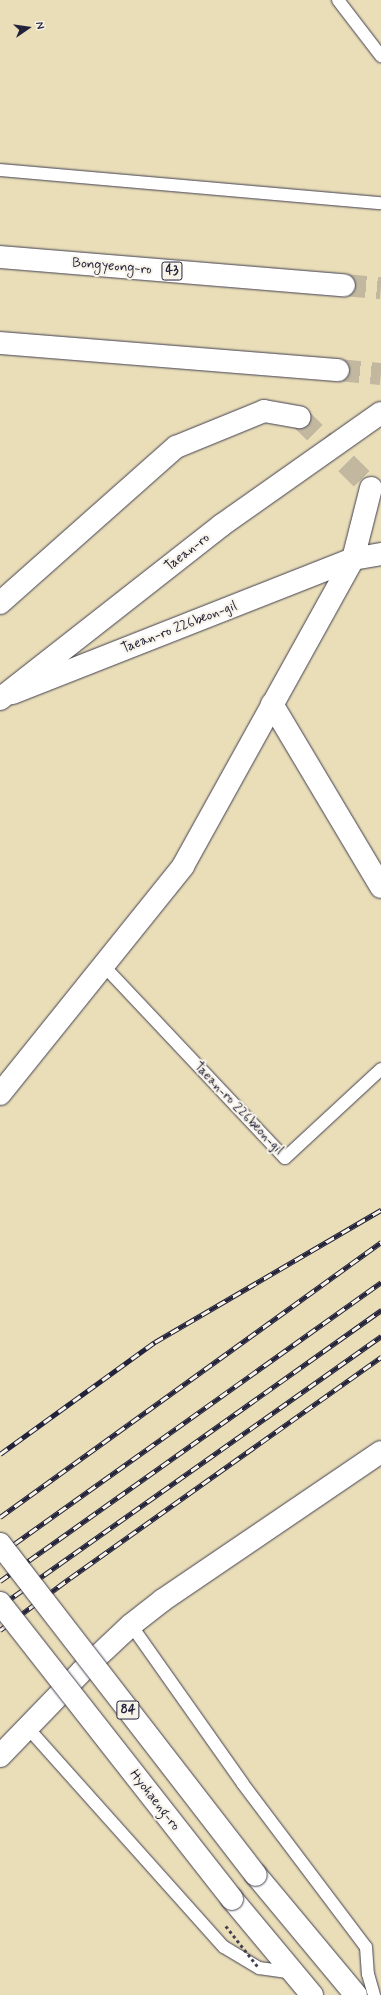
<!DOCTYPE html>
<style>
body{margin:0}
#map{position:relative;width:381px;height:1995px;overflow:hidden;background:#eadeb9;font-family:Mynerve,sans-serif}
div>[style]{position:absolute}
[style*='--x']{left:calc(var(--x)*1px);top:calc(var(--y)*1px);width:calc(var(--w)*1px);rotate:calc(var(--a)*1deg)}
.street-tunnel>*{height:22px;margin-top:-11px;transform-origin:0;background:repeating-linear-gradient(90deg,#c2b8a0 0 22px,transparent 0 33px)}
.highway-tunnel>*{height:22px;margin-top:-11px;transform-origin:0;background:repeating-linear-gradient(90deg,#c2b8a0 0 22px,transparent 0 33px)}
.roads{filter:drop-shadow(0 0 1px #403e4e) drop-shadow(0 0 1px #403e4e)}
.lane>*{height:12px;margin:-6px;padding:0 6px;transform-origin:6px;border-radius:6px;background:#fff}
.street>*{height:22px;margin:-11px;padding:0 11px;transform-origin:11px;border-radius:11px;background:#fff}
.secondary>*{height:22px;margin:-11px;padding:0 11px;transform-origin:11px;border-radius:11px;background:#fff}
.primary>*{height:22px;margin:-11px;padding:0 11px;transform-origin:11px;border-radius:11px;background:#fff}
.highway>*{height:22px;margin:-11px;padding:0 11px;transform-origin:11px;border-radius:11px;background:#fff}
.rail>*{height:4.5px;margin-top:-2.25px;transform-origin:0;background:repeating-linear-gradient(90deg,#f7f3e8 0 9px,#22223b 0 18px);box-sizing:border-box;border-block:1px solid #22223b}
.path-bridge>*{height:2.5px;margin-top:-1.25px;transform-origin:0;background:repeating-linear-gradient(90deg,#403e4e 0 3px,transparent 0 6px)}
.bridges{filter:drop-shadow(0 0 1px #403e4e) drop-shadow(0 0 1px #403e4e)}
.primary-bridge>*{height:22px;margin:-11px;padding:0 11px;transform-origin:11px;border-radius:11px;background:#fff}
span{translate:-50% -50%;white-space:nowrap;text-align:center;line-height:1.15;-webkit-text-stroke:4px #f7f3e8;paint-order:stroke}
.shield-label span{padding:1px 3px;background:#f7f3e8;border:1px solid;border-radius:3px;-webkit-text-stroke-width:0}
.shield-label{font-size:13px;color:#22223b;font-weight:700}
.street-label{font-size:14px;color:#22223b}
.north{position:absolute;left:8px;top:8px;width:40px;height:40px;-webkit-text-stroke:3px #f7f3e8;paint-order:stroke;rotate:77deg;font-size:11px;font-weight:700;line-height:16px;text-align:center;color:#22223b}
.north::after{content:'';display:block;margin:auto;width:14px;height:18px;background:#22223b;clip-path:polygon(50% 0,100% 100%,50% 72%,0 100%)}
</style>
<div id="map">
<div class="street-tunnel">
<div style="--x:299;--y:417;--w:101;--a:44.6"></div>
</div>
<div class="highway-tunnel">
<div style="--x:344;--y:285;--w:37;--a:5"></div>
<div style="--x:338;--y:370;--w:43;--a:5.3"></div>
</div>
<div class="roads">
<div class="lane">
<div style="--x:338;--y:0;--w:71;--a:52.5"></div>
<div style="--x:0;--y:170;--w:382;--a:5"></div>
<div style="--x:103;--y:965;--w:265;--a:46.7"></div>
<div style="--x:285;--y:1158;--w:131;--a:-42.8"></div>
<div style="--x:131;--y:1625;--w:194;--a:54.8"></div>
<div style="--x:243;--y:1784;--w:204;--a:53"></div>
<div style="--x:366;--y:1947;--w:27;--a:86"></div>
<div style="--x:368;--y:1974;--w:22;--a:74"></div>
<div style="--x:27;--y:1727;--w:295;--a:48.2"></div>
<div style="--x:224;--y:1947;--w:41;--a:31"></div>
<div style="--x:259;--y:1968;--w:34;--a:8"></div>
</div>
<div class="street">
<div style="--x:371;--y:488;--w:73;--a:104.2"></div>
<div style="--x:353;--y:559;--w:28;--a:-10"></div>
<div style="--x:0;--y:603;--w:235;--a:-41.6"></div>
<div style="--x:176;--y:447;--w:95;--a:-22.2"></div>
<div style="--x:264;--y:411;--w:36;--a:10"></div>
<div style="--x:272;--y:704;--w:213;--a:59.2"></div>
<div style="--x:0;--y:1094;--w:292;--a:-51.2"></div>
<div style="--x:183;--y:866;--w:351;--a:-61"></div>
<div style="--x:353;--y:559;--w:366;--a:158.5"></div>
<div style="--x:0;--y:1756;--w:118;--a:-46"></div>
<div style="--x:82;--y:1671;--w:67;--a:-43.2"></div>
<div style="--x:131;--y:1625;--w:41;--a:-38"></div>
<div style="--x:163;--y:1600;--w:263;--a:-34.2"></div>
</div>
<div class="secondary">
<div style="--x:0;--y:699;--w:282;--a:-38.1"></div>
<div style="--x:222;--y:525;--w:194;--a:-35.2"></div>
</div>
<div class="primary">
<div style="--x:256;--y:1875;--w:156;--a:50.2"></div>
<div style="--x:232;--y:1899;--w:125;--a:50.2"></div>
</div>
<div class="highway">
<div style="--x:0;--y:257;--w:345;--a:4.7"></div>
<div style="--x:0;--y:343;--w:339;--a:4.6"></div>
</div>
</div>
<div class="rail">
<div style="--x:0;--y:1454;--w:191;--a:-35.9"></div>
<div style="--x:155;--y:1342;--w:262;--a:-30.3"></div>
<div style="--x:0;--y:1517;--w:470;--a:-35.8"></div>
<div style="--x:0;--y:1554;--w:468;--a:-35.5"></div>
<div style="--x:0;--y:1581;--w:468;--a:-35.4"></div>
<div style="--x:0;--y:1606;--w:467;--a:-35.3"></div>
<div style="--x:0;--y:1630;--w:87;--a:-36.6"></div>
<div style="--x:70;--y:1578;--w:382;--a:-35.4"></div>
</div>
<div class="path-bridge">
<div style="--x:226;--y:1926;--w:53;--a:51.8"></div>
</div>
<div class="bridges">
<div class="primary-bridge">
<div style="--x:0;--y:1544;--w:418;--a:52.3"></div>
<div style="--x:0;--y:1603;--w:376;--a:51.9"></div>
</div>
</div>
<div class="shield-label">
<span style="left:172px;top:271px">43</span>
<span style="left:128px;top:1710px">84</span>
</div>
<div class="street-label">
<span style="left:112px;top:266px;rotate:5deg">Bongyeong-ro</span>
<span style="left:187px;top:552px;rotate:-38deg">Taean-ro</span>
<span style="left:179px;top:627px;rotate:-21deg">Taean-ro 226beon-gil</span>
<span style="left:239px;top:1108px;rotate:46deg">Taean-ro 226beon-gil</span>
<span style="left:155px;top:1800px;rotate:52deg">Hyohaeng-ro</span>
</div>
<div class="north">N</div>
</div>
